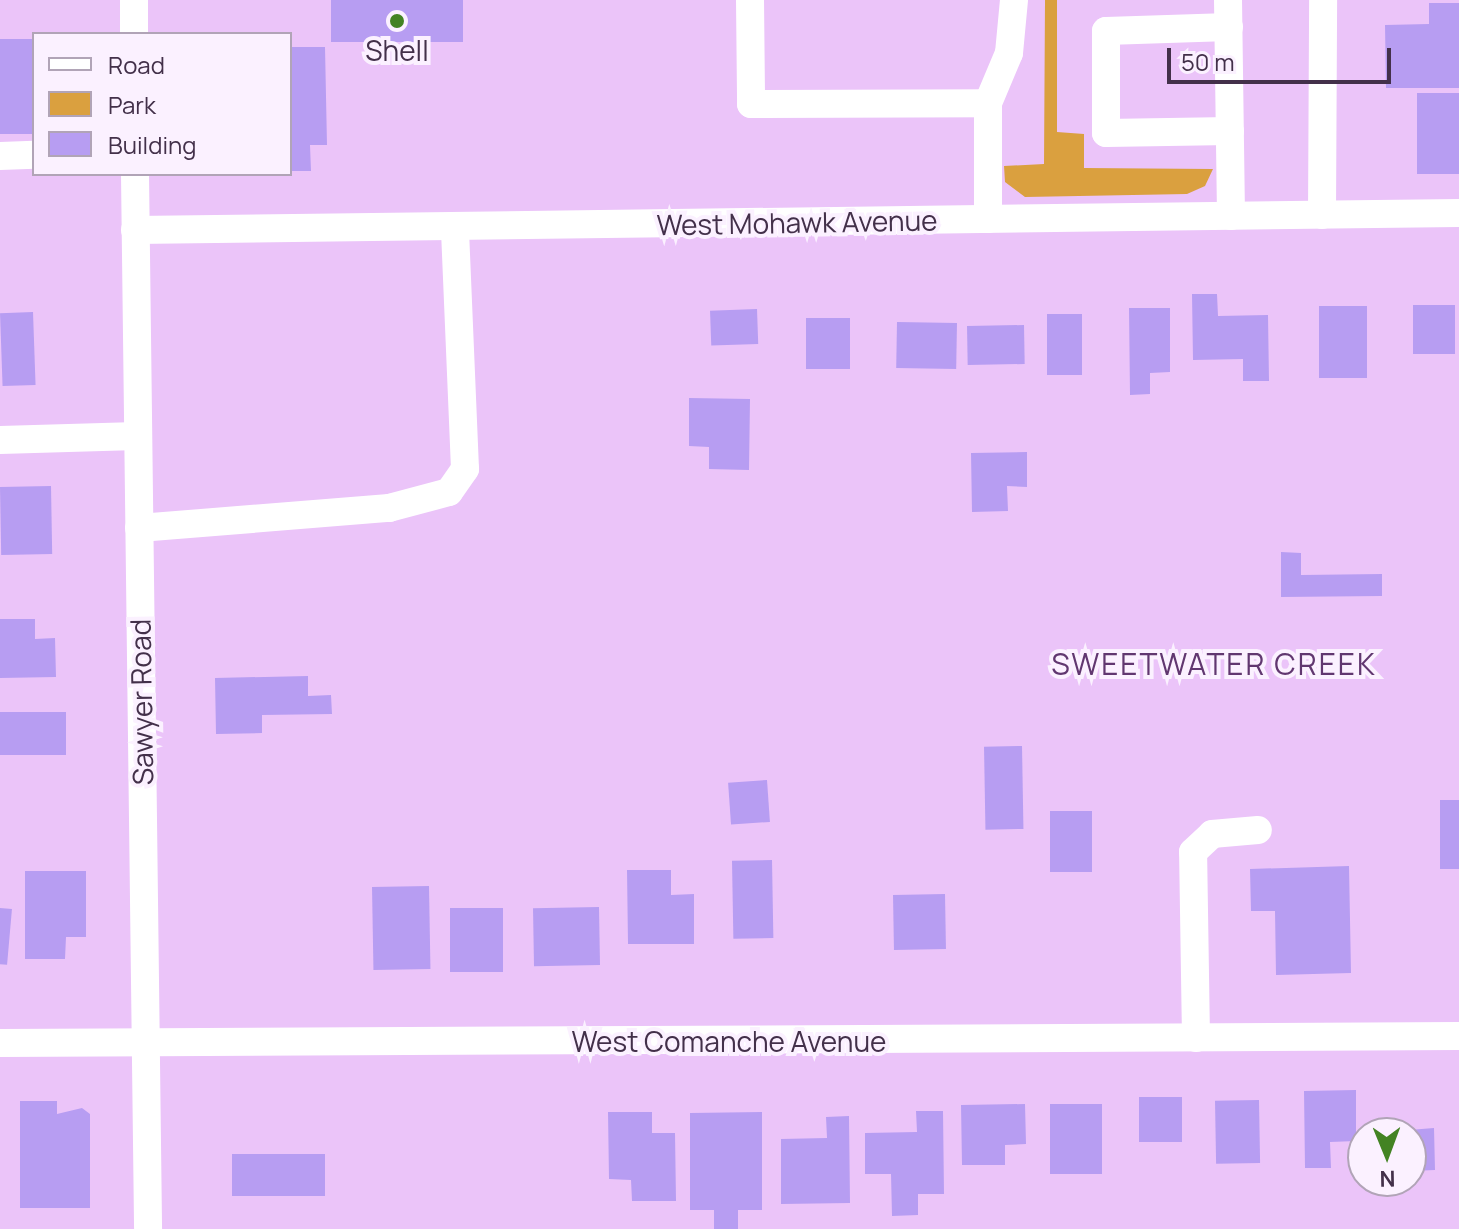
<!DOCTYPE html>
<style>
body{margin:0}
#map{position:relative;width:1459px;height:1229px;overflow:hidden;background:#ebc4f9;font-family:Manrope,sans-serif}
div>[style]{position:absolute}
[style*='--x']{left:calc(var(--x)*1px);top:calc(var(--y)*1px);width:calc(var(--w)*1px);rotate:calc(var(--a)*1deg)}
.green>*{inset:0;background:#daa03f}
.building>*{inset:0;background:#b79df2;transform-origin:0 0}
.minor>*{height:28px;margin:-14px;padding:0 14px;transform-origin:14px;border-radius:14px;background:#fff}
.dots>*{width:22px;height:22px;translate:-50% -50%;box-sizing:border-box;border:4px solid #fbf1ff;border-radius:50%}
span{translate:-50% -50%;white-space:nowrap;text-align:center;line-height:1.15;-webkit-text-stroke:8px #fbf1ff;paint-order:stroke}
.poi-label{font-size:28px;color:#43304a}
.street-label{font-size:28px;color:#43304a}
.neighbourhood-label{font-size:30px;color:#613770;letter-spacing:2px}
.legend{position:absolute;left:32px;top:32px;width:260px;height:144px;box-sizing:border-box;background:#fbf1ff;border:2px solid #b1a4b7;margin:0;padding:10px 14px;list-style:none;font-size:24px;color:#43304a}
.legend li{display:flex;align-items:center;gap:16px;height:40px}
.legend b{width:40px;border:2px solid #b1a4b7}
.north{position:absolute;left:1347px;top:1117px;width:80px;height:80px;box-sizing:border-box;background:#fbf1ff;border:2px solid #b1a4b7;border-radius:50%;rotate:179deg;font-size:22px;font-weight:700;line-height:32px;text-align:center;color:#43304a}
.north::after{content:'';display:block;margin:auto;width:28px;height:36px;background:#438323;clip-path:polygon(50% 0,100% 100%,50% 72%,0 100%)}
.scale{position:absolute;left:1167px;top:48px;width:224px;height:36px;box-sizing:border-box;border:4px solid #43304a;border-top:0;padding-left:10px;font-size:24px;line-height:28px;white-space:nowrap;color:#43304a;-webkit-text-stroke:6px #fbf1ff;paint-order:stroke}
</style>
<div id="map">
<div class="green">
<div style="clip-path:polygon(1045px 0,1057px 0,1057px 132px,1084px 134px,1084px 168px,1213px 169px,1205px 186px,1187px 194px,1025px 197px,1005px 182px,1004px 166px,1044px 164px)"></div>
</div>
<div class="building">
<div style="left:331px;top:0;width:132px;height:42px"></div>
<div style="clip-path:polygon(1429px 3px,1459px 3px,1459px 88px,1386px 88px,1385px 25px,1429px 24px)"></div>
<div style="left:0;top:39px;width:34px;height:95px"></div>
<div style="clip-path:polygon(290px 47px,325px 47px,327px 145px,310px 145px,311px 171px,290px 171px)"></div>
<div style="left:1417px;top:93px;width:42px;height:81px"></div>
<div style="clip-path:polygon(1192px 294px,1217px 294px,1218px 316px,1268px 315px,1269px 381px,1243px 381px,1243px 359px,1193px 360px)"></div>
<div style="left:1455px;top:305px;width:49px;height:42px;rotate:90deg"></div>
<div style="left:1367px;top:306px;width:72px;height:48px;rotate:90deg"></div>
<div style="clip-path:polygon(1129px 308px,1170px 308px,1170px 372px,1150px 373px,1150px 394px,1130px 395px)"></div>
<div style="left:757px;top:309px;width:35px;height:47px;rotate:88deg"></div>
<div style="left:33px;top:312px;width:73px;height:33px;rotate:88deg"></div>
<div style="left:1047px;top:314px;width:35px;height:61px"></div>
<div style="left:850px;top:318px;width:51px;height:44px;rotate:90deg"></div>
<div style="left:897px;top:322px;width:60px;height:46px;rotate:1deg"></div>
<div style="left:1024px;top:325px;width:39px;height:57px;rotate:89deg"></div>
<div style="clip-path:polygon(689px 398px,750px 399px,749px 470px,709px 469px,709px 447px,689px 446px)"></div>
<div style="clip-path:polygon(1027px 452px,1027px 487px,1007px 486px,1008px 511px,972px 512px,971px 453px)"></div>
<div style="left:51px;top:486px;width:68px;height:51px;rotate:89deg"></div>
<div style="clip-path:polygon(1281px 552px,1301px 553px,1301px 575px,1382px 574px,1382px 596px,1281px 597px)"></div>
<div style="clip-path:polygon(0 619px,35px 619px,35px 639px,55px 638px,56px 677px,0 678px)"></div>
<div style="clip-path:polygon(308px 676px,308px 696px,331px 695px,332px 714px,262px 715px,262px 733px,216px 734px,215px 678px)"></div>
<div style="left:0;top:712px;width:66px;height:43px"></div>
<div style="left:1022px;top:746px;width:83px;height:38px;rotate:89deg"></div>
<div style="left:767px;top:780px;width:42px;height:39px;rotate:86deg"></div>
<div style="left:1459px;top:800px;width:69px;height:19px;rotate:90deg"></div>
<div style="left:1050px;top:811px;width:42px;height:61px"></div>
<div style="left:772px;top:860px;width:78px;height:40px;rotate:89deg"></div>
<div style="clip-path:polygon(1349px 866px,1351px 973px,1276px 975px,1275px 911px,1251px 911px,1250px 869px)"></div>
<div style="clip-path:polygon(627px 870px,671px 870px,671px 895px,694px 894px,694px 944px,628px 944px)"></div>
<div style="clip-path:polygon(25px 871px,86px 871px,86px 937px,66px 937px,65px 959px,25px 959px)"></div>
<div style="left:429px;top:886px;width:83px;height:57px;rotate:89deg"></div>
<div style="left:945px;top:894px;width:55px;height:52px;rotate:89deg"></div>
<div style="left:599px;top:907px;width:58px;height:66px;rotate:89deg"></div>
<div style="left:0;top:908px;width:12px;height:56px;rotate:5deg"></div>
<div style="left:450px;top:908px;width:53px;height:64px"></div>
<div style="clip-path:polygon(1356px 1090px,1356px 1141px,1330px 1142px,1331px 1168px,1305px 1168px,1304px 1091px)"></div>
<div style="left:1139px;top:1097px;width:43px;height:45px"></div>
<div style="left:1259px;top:1100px;width:63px;height:44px;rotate:89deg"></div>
<div style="clip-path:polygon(20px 1101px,57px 1101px,57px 1114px,82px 1108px,90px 1114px,90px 1208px,20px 1208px)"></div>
<div style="clip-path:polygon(1025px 1104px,1026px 1144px,1005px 1145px,1005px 1165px,962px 1165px,961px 1105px)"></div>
<div style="left:1050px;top:1104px;width:52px;height:70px"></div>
<div style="clip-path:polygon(916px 1111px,943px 1111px,944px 1194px,918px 1194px,918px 1215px,892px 1216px,891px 1174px,865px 1174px,865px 1133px,917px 1132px)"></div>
<div style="clip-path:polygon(608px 1112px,652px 1112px,652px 1133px,675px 1133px,676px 1201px,632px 1201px,631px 1180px,609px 1179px)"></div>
<div style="clip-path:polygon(762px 1112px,762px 1210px,738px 1210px,738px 1229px,714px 1229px,714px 1210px,690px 1210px,690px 1113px)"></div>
<div style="clip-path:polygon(849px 1116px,850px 1203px,781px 1204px,781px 1139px,827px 1138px,826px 1117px)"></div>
<div style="clip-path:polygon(1434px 1128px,1435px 1170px,1411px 1171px,1411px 1133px,1372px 1133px)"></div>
<div style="left:325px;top:1154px;width:42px;height:93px;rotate:90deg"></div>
<div style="left:1373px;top:1181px;width:21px;height:12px"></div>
</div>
<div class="minor">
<div style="--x:134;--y:0;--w:34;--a:90"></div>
<div style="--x:750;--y:0;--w:104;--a:89.4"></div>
<div style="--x:751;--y:104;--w:237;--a:-0.2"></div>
<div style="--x:1228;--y:0;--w:216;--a:89.2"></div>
<div style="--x:1229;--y:27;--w:123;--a:178.1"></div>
<div style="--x:1106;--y:31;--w:102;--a:90"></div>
<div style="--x:1106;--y:133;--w:124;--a:-0.9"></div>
<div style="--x:0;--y:156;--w:34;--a:-2"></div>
<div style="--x:135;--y:174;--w:1055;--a:89.29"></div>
<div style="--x:1322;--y:215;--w:215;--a:-89.7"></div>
<div style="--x:988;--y:219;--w:116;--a:-90"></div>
<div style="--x:988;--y:103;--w:54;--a:-67.2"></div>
<div style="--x:1009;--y:53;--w:53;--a:-84.6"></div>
<div style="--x:135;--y:230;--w:1324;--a:-0.74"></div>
<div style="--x:0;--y:440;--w:137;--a:-1.7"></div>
<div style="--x:139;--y:528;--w:251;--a:-4.6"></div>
<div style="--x:389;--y:508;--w:62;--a:-14.9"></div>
<div style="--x:449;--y:492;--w:28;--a:-55"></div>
<div style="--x:465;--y:469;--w:243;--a:-92.4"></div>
<div style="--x:1196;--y:1038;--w:186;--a:-90.9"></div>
<div style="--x:1193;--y:852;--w:26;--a:-43"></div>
<div style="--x:1212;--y:834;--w:46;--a:-5"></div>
<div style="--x:0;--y:1043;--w:1459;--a:-0.27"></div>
</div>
<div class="dots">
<div style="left:397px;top:21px;background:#438323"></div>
</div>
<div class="poi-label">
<span style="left:397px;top:50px">Shell</span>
</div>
<div class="street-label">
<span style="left:797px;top:222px;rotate:-1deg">West Mohawk Avenue</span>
<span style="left:141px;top:702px;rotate:-91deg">Sawyer Road</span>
<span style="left:729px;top:1041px">West Comanche Avenue</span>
</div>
<div class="neighbourhood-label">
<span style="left:1214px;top:664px">SWEETWATER CREEK</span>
</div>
<ul class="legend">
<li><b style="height:10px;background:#fff"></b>Road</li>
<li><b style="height:22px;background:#daa03f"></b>Park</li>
<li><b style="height:22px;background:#b79df2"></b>Building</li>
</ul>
<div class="north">N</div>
<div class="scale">50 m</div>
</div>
